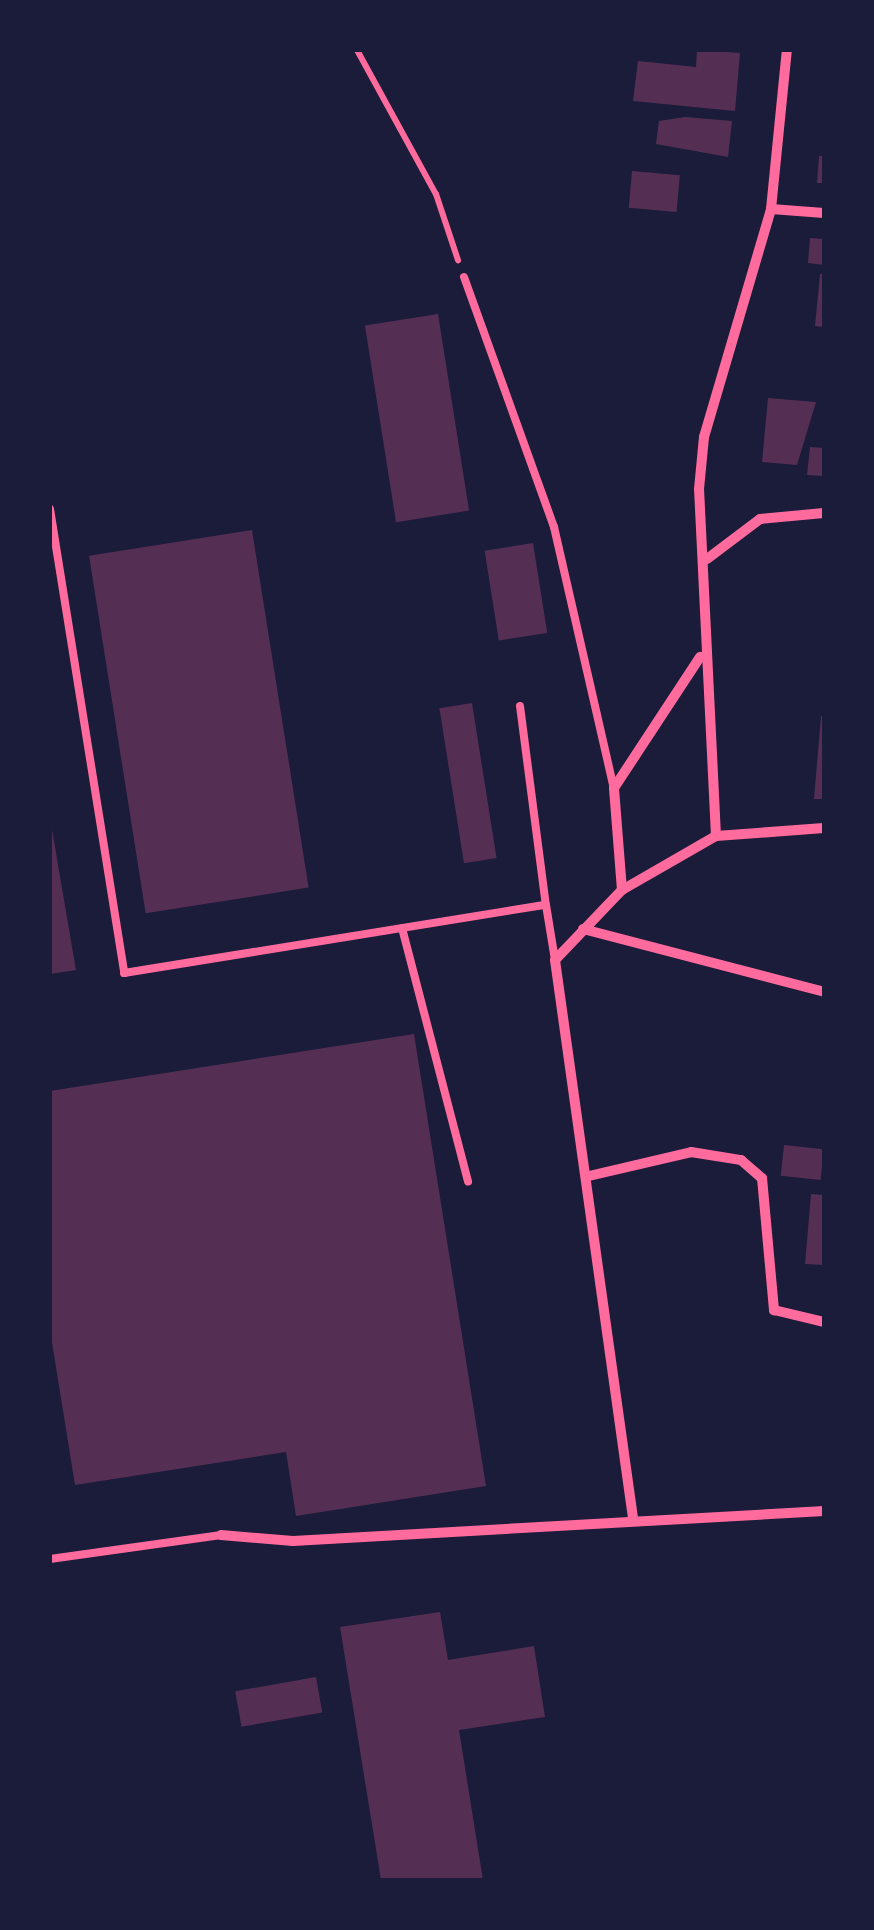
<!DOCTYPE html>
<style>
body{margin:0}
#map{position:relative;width:874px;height:1930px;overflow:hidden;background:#1b1b3a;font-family:Montserrat,sans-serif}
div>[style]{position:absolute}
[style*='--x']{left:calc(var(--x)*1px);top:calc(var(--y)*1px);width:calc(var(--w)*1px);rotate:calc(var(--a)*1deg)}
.building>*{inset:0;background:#542f53;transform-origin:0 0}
.path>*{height:6px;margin:-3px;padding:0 3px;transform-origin:3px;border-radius:3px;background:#ff6b9d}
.service>*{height:8px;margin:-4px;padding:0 4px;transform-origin:4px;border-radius:4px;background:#ff6b9d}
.minor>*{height:10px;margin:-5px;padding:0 5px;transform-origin:5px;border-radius:5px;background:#ff6b9d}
span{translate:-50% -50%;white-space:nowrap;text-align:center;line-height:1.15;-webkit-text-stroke:8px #1b1b3a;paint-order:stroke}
.frame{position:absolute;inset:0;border:52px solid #1b1b3a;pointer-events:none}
</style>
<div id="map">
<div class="building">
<div style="clip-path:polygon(697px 50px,740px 53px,735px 111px,633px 101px,638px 61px,696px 67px)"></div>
<div style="clip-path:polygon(685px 117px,732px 121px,728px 157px,656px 144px,659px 121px)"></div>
<div style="clip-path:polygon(819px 156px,824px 156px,824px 183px,817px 183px)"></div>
<div style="left:632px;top:171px;width:48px;height:37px;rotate:5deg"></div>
<div style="clip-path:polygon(810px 238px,824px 239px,824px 265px,808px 263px)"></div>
<div style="clip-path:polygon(820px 274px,824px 274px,824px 327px,815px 326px)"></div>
<div style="left:438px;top:314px;width:199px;height:74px;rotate:81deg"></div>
<div style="clip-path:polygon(768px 398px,816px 402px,797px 465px,762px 462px)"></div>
<div style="clip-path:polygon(810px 447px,824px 448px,824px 476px,807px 475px)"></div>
<div style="left:252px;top:530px;width:362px;height:165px;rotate:81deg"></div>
<div style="left:533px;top:543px;width:91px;height:49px;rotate:81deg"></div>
<div style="left:472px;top:703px;width:157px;height:33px;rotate:81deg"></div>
<div style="clip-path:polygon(821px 716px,824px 716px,824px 799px,814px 799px)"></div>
<div style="clip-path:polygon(50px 818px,76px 970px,50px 974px)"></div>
<div style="clip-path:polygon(414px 1034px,486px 1486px,296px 1516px,286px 1452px,75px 1485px,50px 1330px,50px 1091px)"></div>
<div style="left:784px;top:1145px;width:40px;height:31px;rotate:6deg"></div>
<div style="clip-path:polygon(811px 1194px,824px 1195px,824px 1265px,805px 1264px)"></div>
<div style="clip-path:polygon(440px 1612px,448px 1660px,534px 1646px,545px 1717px,459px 1730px,483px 1880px,381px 1880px,340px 1627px)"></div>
<div style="left:316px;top:1677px;width:36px;height:82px;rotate:80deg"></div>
</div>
<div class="path">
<div style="--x:357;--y:50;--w:164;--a:61.3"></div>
<div style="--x:436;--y:194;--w:70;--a:71.6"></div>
</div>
<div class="service">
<div style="--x:464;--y:277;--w:266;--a:70.2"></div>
<div style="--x:554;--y:527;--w:268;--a:77.1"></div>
<div style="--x:50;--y:509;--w:470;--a:80.9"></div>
<div style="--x:124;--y:973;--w:427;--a:-9.2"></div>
<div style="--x:546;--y:905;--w:56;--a:80.7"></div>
<div style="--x:520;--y:706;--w:201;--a:82.6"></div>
<div style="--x:402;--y:928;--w:262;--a:75.4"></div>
<div style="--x:50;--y:1559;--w:173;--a:-8"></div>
</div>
<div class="minor">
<div style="--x:771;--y:209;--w:53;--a:4.3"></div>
<div style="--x:707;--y:559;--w:66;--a:-37"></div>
<div style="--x:760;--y:519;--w:64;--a:-5.4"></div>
<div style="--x:716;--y:836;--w:108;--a:-4.2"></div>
<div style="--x:622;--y:890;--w:102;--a:-94.5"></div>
<div style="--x:614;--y:788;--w:157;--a:-56.7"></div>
<div style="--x:583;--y:929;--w:249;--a:14.6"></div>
<div style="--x:589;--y:1176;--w:105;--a:-13.2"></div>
<div style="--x:691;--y:1152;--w:51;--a:9.1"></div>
<div style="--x:741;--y:1160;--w:28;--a:41"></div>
<div style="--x:762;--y:1178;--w:133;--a:84.8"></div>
<div style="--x:774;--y:1310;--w:51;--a:13.5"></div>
<div style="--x:633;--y:1518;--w:563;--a:-97.96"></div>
<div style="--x:555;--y:960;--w:97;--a:-46.3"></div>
<div style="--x:622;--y:890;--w:108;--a:-29.9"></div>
<div style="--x:716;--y:836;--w:347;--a:-92.8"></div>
<div style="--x:699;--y:489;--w:52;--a:-84.5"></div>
<div style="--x:704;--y:437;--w:238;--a:-73.6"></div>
<div style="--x:771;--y:209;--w:160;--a:-84.3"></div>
<div style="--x:221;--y:1535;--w:72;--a:4.8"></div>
<div style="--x:293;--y:1541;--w:532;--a:-3.23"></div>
</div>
<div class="frame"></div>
</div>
